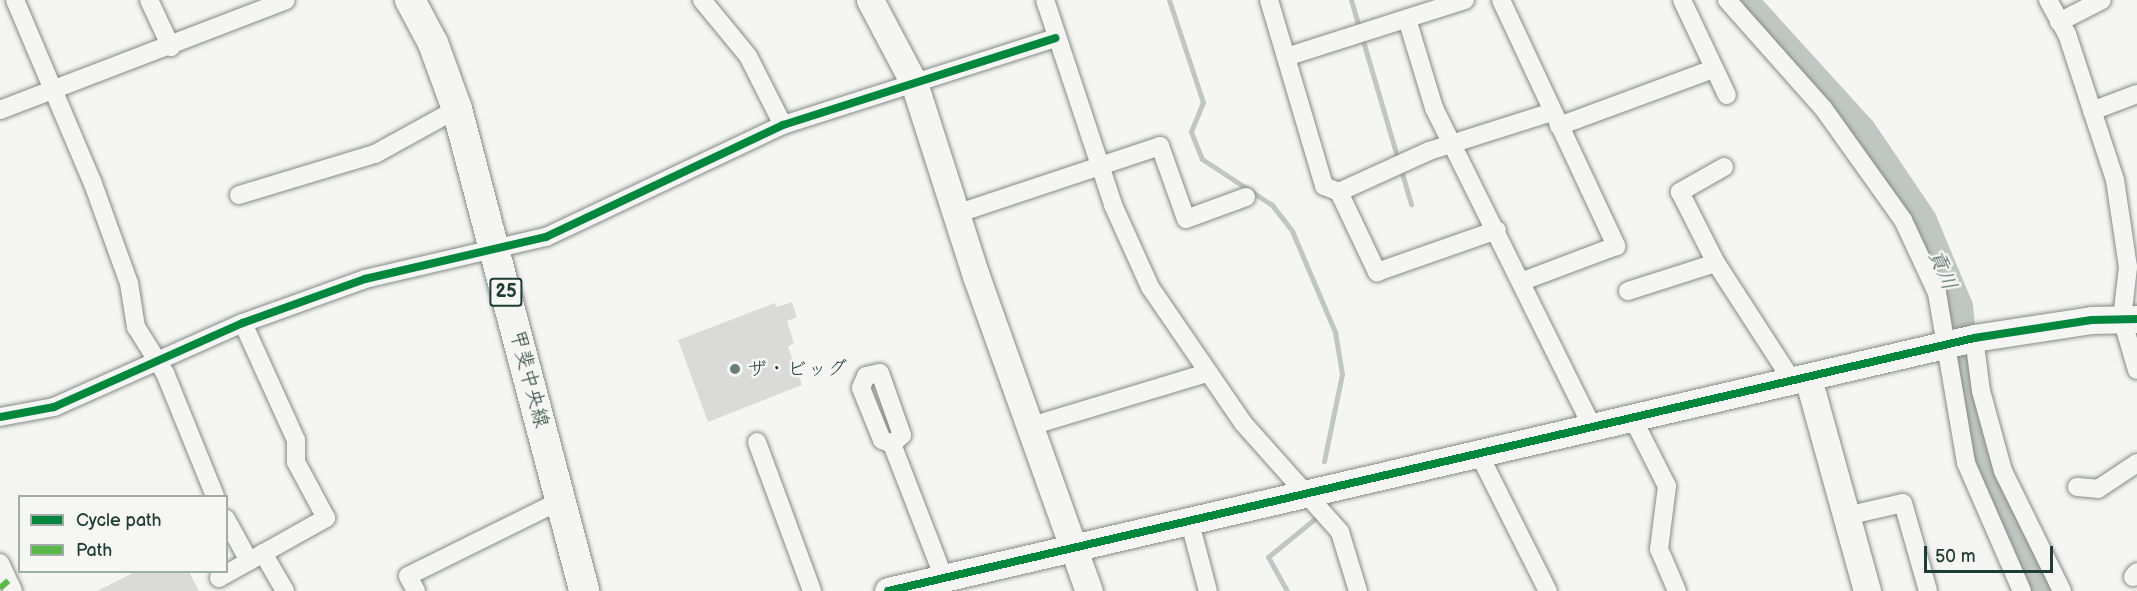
<!DOCTYPE html>
<meta charset="utf-8">
<style>
body{margin:0}
#map{position:relative;width:2137px;height:591px;overflow:hidden;background:#f5f5f3;font-family:"Balsamiq Sans","Klee One",sans-serif}
div>[style]{position:absolute}
[style*='--x']{left:calc(var(--x)*1px);top:calc(var(--y)*1px);width:calc(var(--w)*1px);rotate:calc(var(--a)*1deg)}
.stream>*{height:5px;margin:-2.5px;padding:0 2.5px;transform-origin:2.5px;border-radius:2.5px;background:#c0c7c3}
.river>*{height:32px;margin:-16px;padding:0 16px;transform-origin:16px;border-radius:16px;background:#c0c7c3}
.building>*{inset:0;background:#dadbd9}
.roads{filter:drop-shadow(0 0 2px #858a88) drop-shadow(0 0 2px #858a88)}
.street>*{height:18px;margin:-9px;padding:0 9px;transform-origin:9px;border-radius:9px;background:#f5f5f3}
.secondary>*{height:27px;margin:-13.5px;padding:0 13.5px;transform-origin:13.5px;border-radius:13.5px;background:#f5f5f3}
.primary>*{height:30px;margin:-15px;padding:0 15px;transform-origin:15px;border-radius:15px;background:#f5f5f3}
.quiet>*{height:6px;margin-top:-3px;transform-origin:0;background:repeating-linear-gradient(90deg,#58b947 0 12px,transparent 0 18px)}
.cycleway>*{height:8px;margin:-4px;padding:0 4px;transform-origin:4px;border-radius:4px;background:#00873e}
.dots>*{width:16px;height:16px;translate:-50% -50%;box-sizing:border-box;border:3px solid #f6f6f2;border-radius:50%}
span{translate:-50% -50%;white-space:nowrap;text-align:center;line-height:1.15;-webkit-text-stroke:5px #f6f6f2;paint-order:stroke}
.shield-label span{padding:2px 4px;background:#f6f6f2;border:2px solid;border-radius:4px;-webkit-text-stroke-width:0}
.shield-label{font-size:18px;color:#1f3d34;font-weight:700}
.poi-label{font-size:20px;color:#1f3d34}
.left{translate:0 -50%;text-align:left}
.street-label{font-size:20px;color:#1f3d34}
.water-label{font-size:21px;color:#425a52;font-style:italic}
.legend{position:absolute;left:18px;top:495px;width:210px;height:78px;box-sizing:border-box;background:#f6f6f2;border:2px solid #a0aca6;margin:0;padding:8px 10px;list-style:none;font-size:18px;color:#1f3d34}
.legend li{display:flex;align-items:center;gap:12px;height:30px}
.legend b{width:30px;border:2px solid #a0aca6}
.scale{position:absolute;left:1924px;top:546px;width:129px;height:27px;box-sizing:border-box;border:3px solid #1f3d34;border-top:0;padding-left:8px;font-size:18px;line-height:21px;white-space:nowrap;color:#1f3d34;-webkit-text-stroke:4px #f6f6f2;paint-order:stroke}
</style>
<div id="map">
<div class="stream">
<div style="--x:1169;--y:0;--w:108;--a:71.6"></div>
<div style="--x:1203;--y:102;--w:32;--a:112"></div>
<div style="--x:1191;--y:132;--w:29;--a:68"></div>
<div style="--x:1202;--y:159;--w:84;--a:33.3"></div>
<div style="--x:1272;--y:205;--w:33;--a:52"></div>
<div style="--x:1292;--y:231;--w:110;--a:66.9"></div>
<div style="--x:1335;--y:332;--w:43;--a:80.5"></div>
<div style="--x:1342;--y:374;--w:89;--a:101.7"></div>
<div style="--x:1351;--y:0;--w:213;--a:73.6"></div>
<div style="--x:1287;--y:591;--w:39;--a:-119"></div>
<div style="--x:1268;--y:557;--w:63;--a:-39.2"></div>
</div>
<div class="river">
<div style="--x:1741;--y:0;--w:178;--a:47.7"></div>
<div style="--x:1861;--y:132;--w:107;--a:56"></div>
<div style="--x:1921;--y:221;--w:93;--a:67.3"></div>
<div style="--x:1957;--y:307;--w:134;--a:83.6"></div>
<div style="--x:1972;--y:440;--w:64;--a:69.9"></div>
<div style="--x:1994;--y:500;--w:102;--a:62.7"></div>
</div>
<div class="building">
<div style="clip-path:polygon(792px 302px,797px 317px,787px 321px,794px 343px,788px 347px,802px 385px,708px 422px,678px 340px,775px 303px,777px 307px)"></div>
<div style="clip-path:polygon(135px 572px,189px 572px,199px 591px,97px 591px)"></div>
</div>
<div class="roads">
<div class="street">
<div style="--x:15;--y:0;--w:197;--a:67"></div>
<div style="--x:92;--y:181;--w:109;--a:70.1"></div>
<div style="--x:129;--y:283;--w:45;--a:81"></div>
<div style="--x:136;--y:327;--w:54;--a:57.8"></div>
<div style="--x:165;--y:373;--w:133;--a:67.9"></div>
<div style="--x:149;--y:0;--w:52;--a:64.9"></div>
<div style="--x:702;--y:0;--w:72;--a:50.6"></div>
<div style="--x:748;--y:56;--w:77;--a:63.1"></div>
<div style="--x:1045;--y:0;--w:216;--a:71.6"></div>
<div style="--x:1113;--y:205;--w:90;--a:65.7"></div>
<div style="--x:1150;--y:287;--w:165;--a:55.6"></div>
<div style="--x:1243;--y:423;--w:146;--a:48.3"></div>
<div style="--x:1340;--y:532;--w:62;--a:73"></div>
<div style="--x:1269;--y:0;--w:194;--a:73.5"></div>
<div style="--x:1324;--y:186;--w:16;--a:22"></div>
<div style="--x:1339;--y:192;--w:99;--a:-24.5"></div>
<div style="--x:1429;--y:151;--w:129;--a:-17.6"></div>
<div style="--x:1501;--y:0;--w:272;--a:64.9"></div>
<div style="--x:1616;--y:246;--w:99;--a:159.4"></div>
<div style="--x:1682;--y:0;--w:105;--a:64.7"></div>
<div style="--x:1727;--y:0;--w:144;--a:48.4"></div>
<div style="--x:1823;--y:108;--w:138;--a:54.5"></div>
<div style="--x:1903;--y:220;--w:81;--a:65"></div>
<div style="--x:1937;--y:293;--w:172;--a:80.3"></div>
<div style="--x:1966;--y:463;--w:140;--a:66.4"></div>
<div style="--x:2048;--y:0;--w:39;--a:61"></div>
<div style="--x:2067;--y:34;--w:154;--a:71.8"></div>
<div style="--x:2115;--y:180;--w:88;--a:81.5"></div>
<div style="--x:2128;--y:267;--w:52;--a:96.6"></div>
<div style="--x:2122;--y:319;--w:53;--a:73.6"></div>
<div style="--x:1407;--y:19;--w:93;--a:73.1"></div>
<div style="--x:1434;--y:108;--w:360;--a:63.6"></div>
<div style="--x:2059;--y:22;--w:48;--a:-27.1"></div>
<div style="--x:1286;--y:57;--w:188;--a:-17.7"></div>
<div style="--x:0;--y:110;--w:306;--a:-21"></div>
<div style="--x:2092;--y:111;--w:48;--a:-20.7"></div>
<div style="--x:1559;--y:126;--w:164;--a:-20.3"></div>
<div style="--x:1724;--y:167;--w:51;--a:150.4"></div>
<div style="--x:1680;--y:192;--w:80;--a:63.1"></div>
<div style="--x:1716;--y:263;--w:142;--a:57.1"></div>
<div style="--x:1339;--y:192;--w:89;--a:64.6"></div>
<div style="--x:1377;--y:272;--w:127;--a:-19.3"></div>
<div style="--x:239;--y:195;--w:142;--a:-16.8"></div>
<div style="--x:375;--y:154;--w:94;--a:-28.8"></div>
<div style="--x:959;--y:213;--w:212;--a:-18.4"></div>
<div style="--x:1160;--y:146;--w:77;--a:70.4"></div>
<div style="--x:1186;--y:219;--w:64;--a:-20.1"></div>
<div style="--x:1628;--y:291;--w:92;--a:-17.7"></div>
<div style="--x:1974;--y:338;--w:53;--a:82.5"></div>
<div style="--x:1981;--y:391;--w:83;--a:74.6"></div>
<div style="--x:2003;--y:471;--w:134;--a:63.8"></div>
<div style="--x:880;--y:373;--w:66;--a:70.5"></div>
<div style="--x:902;--y:435;--w:13;--a:138"></div>
<div style="--x:892;--y:444;--w:11;--a:-158"></div>
<div style="--x:882;--y:440;--w:56;--a:-112"></div>
<div style="--x:861;--y:388;--w:13;--a:-67"></div>
<div style="--x:866;--y:376;--w:14;--a:-12"></div>
<div style="--x:0;--y:417;--w:55;--a:-10.5"></div>
<div style="--x:54;--y:407;--w:207;--a:-24"></div>
<div style="--x:243;--y:323;--w:130;--a:-19.8"></div>
<div style="--x:365;--y:279;--w:186;--a:-13.1"></div>
<div style="--x:546;--y:237;--w:262;--a:-25.3"></div>
<div style="--x:783;--y:125;--w:286;--a:-17.7"></div>
<div style="--x:1634;--y:421;--w:73;--a:63.1"></div>
<div style="--x:1667;--y:486;--w:64;--a:97.2"></div>
<div style="--x:1659;--y:549;--w:46;--a:66.8"></div>
<div style="--x:1031;--y:426;--w:184;--a:-16.8"></div>
<div style="--x:757;--y:442;--w:159;--a:69.7"></div>
<div style="--x:892;--y:444;--w:144;--a:68.8"></div>
<div style="--x:1480;--y:456;--w:151;--a:63.3"></div>
<div style="--x:2077;--y:487;--w:21;--a:5"></div>
<div style="--x:2098;--y:489;--w:47;--a:-33.7"></div>
<div style="--x:1846;--y:516;--w:58;--a:-12.8"></div>
<div style="--x:1903;--y:503;--w:91;--a:74.1"></div>
<div style="--x:226;--y:519;--w:48;--a:61.3"></div>
<div style="--x:1190;--y:523;--w:70;--a:75.2"></div>
<div style="--x:263;--y:553;--w:44;--a:59.9"></div>
<div style="--x:0;--y:563;--w:31;--a:65"></div>
<div style="--x:2133;--y:577;--w:6;--a:-51"></div>
<div style="--x:219;--y:578;--w:123;--a:-29.3"></div>
<div style="--x:326;--y:518;--w:64;--a:-118.2"></div>
<div style="--x:296;--y:462;--w:22;--a:-90"></div>
<div style="--x:296;--y:440;--w:128;--a:-114.4"></div>
<div style="--x:416;--y:591;--w:17;--a:-118"></div>
<div style="--x:408;--y:576;--w:172;--a:-26.3"></div>
</div>
<div class="secondary">
<div style="--x:870;--y:0;--w:94;--a:62.1"></div>
<div style="--x:914;--y:83;--w:203;--a:72.2"></div>
<div style="--x:976;--y:276;--w:335;--a:70.3"></div>
<div style="--x:1808;--y:378;--w:221;--a:74.5"></div>
<div style="--x:888;--y:591;--w:1115;--a:-13.11"></div>
<div style="--x:1974;--y:338;--w:119;--a:-8.7"></div>
<div style="--x:2092;--y:320;--w:45;--a:-1.3"></div>
</div>
<div class="primary">
<div style="--x:410;--y:0;--w:49;--a:61.9"></div>
<div style="--x:433;--y:43;--w:70;--a:70"></div>
<div style="--x:457;--y:109;--w:498;--a:75.2"></div>
</div>
</div>
<div class="quiet">
<div style="--x:0;--y:588;--w:11;--a:-41"></div>
</div>
<div class="cycleway">
<div style="--x:0;--y:417;--w:55;--a:-10.5"></div>
<div style="--x:54;--y:407;--w:207;--a:-24"></div>
<div style="--x:243;--y:323;--w:130;--a:-19.8"></div>
<div style="--x:365;--y:279;--w:186;--a:-13.1"></div>
<div style="--x:546;--y:237;--w:262;--a:-25.3"></div>
<div style="--x:783;--y:125;--w:286;--a:-17.7"></div>
<div style="--x:888;--y:591;--w:1115;--a:-13.11"></div>
<div style="--x:1974;--y:338;--w:119;--a:-8.7"></div>
<div style="--x:2092;--y:320;--w:45;--a:-1.3"></div>
</div>
<div class="dots">
<div style="left:735px;top:369px;background:#6a7d77"></div>
</div>
<div class="shield-label">
<span style="left:506px;top:292px">25</span>
</div>
<div class="poi-label">
<span class="left" style="left:747px;top:369px">ザ・ビッグ</span>
</div>
<div class="street-label">
<span style="left:529px;top:379px;rotate:75deg">甲斐中央線</span>
</div>
<div class="water-label">
<span style="left:1942px;top:270px;rotate:67deg">貢川</span>
</div>
<ul class="legend">
<li><b style="height:8px;background:#00873e"></b>Cycle path</li>
<li><b style="height:8px;background:#58b947"></b>Path</li>
</ul>
<div class="scale">50 m</div>
</div>
